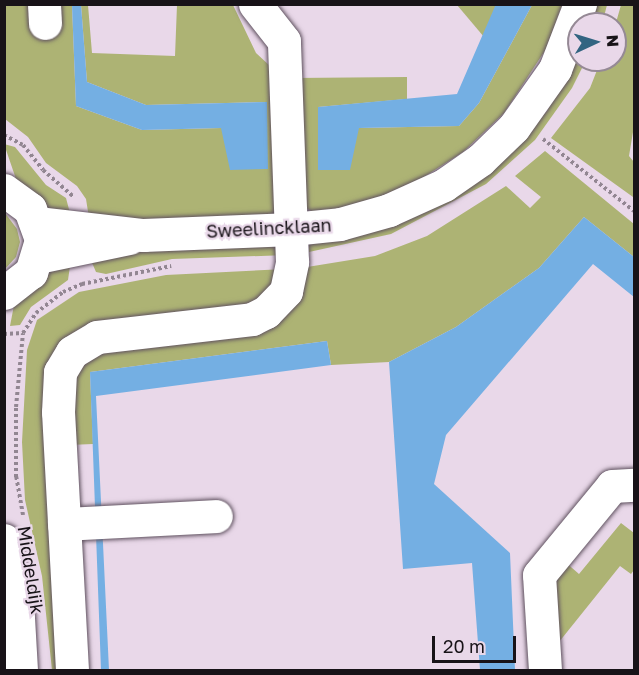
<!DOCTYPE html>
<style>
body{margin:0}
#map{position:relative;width:639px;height:675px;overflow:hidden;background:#e9d8e9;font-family:"Golos Text",sans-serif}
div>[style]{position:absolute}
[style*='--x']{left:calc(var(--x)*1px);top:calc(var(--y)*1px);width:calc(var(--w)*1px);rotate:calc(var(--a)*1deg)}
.green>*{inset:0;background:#adb374}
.water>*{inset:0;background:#74afe3}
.path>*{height:4px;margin-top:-2px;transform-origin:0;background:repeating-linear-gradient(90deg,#928692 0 3px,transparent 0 6px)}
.roads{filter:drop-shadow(0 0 2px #605260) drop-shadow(0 0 2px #605260)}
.minor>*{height:33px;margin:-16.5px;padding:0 16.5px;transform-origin:16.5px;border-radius:16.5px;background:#fff}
.major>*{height:33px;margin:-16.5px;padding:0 16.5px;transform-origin:16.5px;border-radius:16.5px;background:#fff}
span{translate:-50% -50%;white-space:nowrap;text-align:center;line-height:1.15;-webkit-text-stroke:4.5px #e9d8e9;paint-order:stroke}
.street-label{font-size:18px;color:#181318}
.frame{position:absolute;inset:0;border:6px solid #181318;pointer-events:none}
.north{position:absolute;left:567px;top:12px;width:60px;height:60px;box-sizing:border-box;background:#e9d8e9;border:2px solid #958995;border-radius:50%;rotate:86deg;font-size:16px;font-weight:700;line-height:24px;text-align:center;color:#181318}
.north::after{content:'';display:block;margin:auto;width:21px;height:27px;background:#326481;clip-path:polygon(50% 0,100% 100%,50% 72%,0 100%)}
.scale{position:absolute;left:432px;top:636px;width:84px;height:27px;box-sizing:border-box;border:3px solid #181318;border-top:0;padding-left:8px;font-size:18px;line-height:21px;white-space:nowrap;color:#181318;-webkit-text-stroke:4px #e9d8e9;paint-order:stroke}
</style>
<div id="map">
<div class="green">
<div style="clip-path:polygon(5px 5px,72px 5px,76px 106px,142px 130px,221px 128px,267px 102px,146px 105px,87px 82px,81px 5px,88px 5px,92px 53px,175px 56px,177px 5px,233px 5px,256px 53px,283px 78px,280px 215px,169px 222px,89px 218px,86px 199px,77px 186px,46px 163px,28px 137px,5px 119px)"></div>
<div style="clip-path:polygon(457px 5px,496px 5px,484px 37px)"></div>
<div style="clip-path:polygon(532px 5px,562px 5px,546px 49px,504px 113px,463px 152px,408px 187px,360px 209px,313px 212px,301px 205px,294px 78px,407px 77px,407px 99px,318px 107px,359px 128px,459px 126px,479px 103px)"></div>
<div style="clip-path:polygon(597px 5px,607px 5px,602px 24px,592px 24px)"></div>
<div style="clip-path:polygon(621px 5px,634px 5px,634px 126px,629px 156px,634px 162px,633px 197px,551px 138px,590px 88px,601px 60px,615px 60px,615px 26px)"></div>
<div style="clip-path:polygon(579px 56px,579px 60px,586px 60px,572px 88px,535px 140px,486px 184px,391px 234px,309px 252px,309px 242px,363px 235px,410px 219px,457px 195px,507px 156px,547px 111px)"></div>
<div style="clip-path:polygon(4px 144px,15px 147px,46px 185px,66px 198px,71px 217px,45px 209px,16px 179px)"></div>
<div style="clip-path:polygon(545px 151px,634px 224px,634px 257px,584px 217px,539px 268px,456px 327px,389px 362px,331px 365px,327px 341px,90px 372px,93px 444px,69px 445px,69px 369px,84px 349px,261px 323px,301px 268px,375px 256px,427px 236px,506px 186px,530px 208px,541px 197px,515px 176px)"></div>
<div style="clip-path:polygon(5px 213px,17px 229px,20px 242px,16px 257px,5px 269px)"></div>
<div style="clip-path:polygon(282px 244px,288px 255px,172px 259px,106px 274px,96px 272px,90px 258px,139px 250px)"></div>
<div style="clip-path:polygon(71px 259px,68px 280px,31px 307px,20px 325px,10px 326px,15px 300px,50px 269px)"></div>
<div style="clip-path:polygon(286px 269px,272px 299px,63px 350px,67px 670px,52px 670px,42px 576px,25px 500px,22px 442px,27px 350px,37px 320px,79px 292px,166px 275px)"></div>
<div style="clip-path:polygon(621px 523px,634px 533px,634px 570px,631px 574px,620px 566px,559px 642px,552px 575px,564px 561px,579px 574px)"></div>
</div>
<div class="water">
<div style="clip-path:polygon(496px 4px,532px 5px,479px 103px,459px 126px,359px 128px,350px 170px,318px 170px,318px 107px,457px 94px)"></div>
<div style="clip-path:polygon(72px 5px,81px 5px,87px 82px,146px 105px,267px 102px,268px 169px,230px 170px,221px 128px,142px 130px,76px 106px)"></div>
<div style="clip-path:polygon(584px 217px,634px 257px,634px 297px,593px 264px,446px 435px,434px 484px,510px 553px,515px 670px,480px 670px,472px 563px,403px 569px,389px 362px,456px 327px,539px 268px)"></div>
<div style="clip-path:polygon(327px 341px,331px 365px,96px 396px,109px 670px,101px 670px,90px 372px)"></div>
</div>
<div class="path">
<div style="--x:4;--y:135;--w:21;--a:28"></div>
<div style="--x:23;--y:145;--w:32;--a:51"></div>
<div style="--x:43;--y:170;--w:41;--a:41.1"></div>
<div style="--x:543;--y:139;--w:116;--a:38.4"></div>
<div style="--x:4;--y:334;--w:19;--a:-3"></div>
<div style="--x:23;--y:515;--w:39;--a:-100"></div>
<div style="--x:16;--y:477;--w:70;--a:-90"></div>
<div style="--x:16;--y:407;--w:74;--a:-84.6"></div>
<div style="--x:23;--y:333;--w:24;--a:-57"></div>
<div style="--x:36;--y:313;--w:34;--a:-38"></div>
<div style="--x:63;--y:292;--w:21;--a:-23"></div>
<div style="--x:82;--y:284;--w:91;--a:-11.4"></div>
</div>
<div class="roads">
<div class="minor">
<div style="--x:44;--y:4;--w:19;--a:87"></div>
<div style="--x:64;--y:524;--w:152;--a:-3"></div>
<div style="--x:4;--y:540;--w:79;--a:79.8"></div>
<div style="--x:18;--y:618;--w:52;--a:86.7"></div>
<div style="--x:72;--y:670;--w:258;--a:-93.1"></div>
<div style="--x:58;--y:412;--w:40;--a:-87.1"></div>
<div style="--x:60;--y:372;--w:23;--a:-59"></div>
<div style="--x:72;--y:352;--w:29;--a:-31"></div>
<div style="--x:97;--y:337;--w:156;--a:-6.6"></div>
<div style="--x:252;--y:319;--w:16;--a:-27"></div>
<div style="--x:266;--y:312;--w:29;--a:-46"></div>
<div style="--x:286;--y:291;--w:30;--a:-78"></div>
<div style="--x:292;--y:262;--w:221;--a:-92.1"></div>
<div style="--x:284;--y:41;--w:47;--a:-128.1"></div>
<div style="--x:545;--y:670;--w:95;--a:-93.6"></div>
<div style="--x:539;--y:575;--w:115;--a:-50.6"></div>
<div style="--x:612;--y:486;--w:22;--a:-3"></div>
</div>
<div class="major">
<div style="--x:4;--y:190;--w:32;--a:36"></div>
<div style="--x:30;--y:209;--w:33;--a:70"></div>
<div style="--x:41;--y:240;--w:34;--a:107"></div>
<div style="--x:31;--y:272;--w:34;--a:142"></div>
<div style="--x:37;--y:223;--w:107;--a:6.5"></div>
<div style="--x:143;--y:235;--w:149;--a:-2.3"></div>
<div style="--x:292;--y:229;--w:48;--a:-5.9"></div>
<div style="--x:340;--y:224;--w:51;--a:-15.9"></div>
<div style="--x:389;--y:210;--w:60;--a:-24.4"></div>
<div style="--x:444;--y:185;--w:44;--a:-34.8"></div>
<div style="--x:480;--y:160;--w:47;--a:-44.1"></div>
<div style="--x:514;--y:127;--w:71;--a:-54.7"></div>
<div style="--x:555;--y:69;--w:70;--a:-69"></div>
<div style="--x:38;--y:257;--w:93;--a:-11.8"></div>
</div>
</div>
<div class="street-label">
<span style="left:269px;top:228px;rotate:-3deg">Sweelincklaan</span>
<span style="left:31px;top:570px;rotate:81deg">Middeldijk</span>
</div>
<div class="frame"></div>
<div class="north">N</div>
<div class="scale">20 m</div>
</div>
